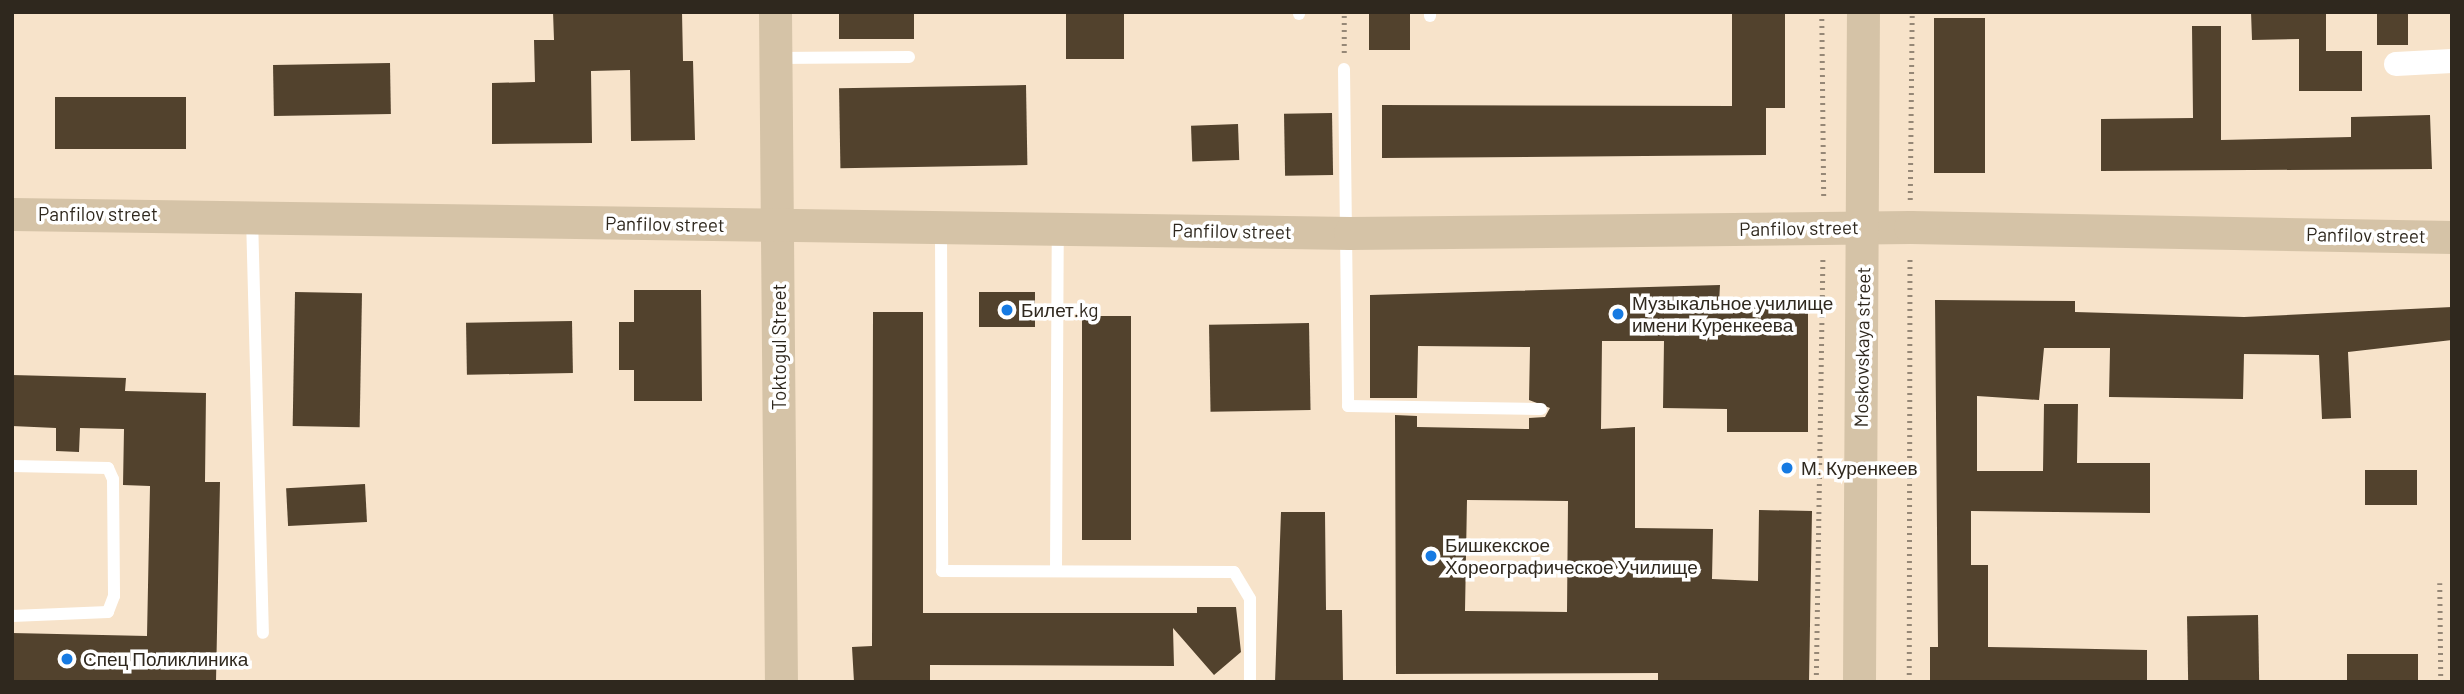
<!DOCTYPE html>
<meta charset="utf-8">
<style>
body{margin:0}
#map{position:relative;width:2464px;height:694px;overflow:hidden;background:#f7e3ca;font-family:Barlow,sans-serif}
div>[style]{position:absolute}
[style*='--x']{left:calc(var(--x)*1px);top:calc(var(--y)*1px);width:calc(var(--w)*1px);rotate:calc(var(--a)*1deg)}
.building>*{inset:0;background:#52422d;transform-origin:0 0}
.path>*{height:4.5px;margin-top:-2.25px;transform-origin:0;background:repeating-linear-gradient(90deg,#958776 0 2px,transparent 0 7px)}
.lane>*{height:12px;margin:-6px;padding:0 6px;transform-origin:6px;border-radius:6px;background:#fff}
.street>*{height:24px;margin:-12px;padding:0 12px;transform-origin:12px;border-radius:12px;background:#fff}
.secondary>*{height:33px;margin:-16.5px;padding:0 16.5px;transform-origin:16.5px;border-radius:16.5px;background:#d5c3a7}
.dots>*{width:19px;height:19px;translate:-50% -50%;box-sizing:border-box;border:4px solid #fff;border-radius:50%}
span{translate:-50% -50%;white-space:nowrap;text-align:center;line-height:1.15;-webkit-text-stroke:7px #fff;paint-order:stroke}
.street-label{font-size:19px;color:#2f281e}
.poi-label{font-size:19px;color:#2f281e}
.left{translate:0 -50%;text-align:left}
.frame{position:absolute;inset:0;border:14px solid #2f281e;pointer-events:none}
</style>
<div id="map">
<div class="building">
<div style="clip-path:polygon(553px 12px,682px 12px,683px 61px,693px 61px,695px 140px,631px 141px,630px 70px,591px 71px,592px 143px,492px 144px,492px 83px,535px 82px,534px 40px,554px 40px)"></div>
<div style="left:839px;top:12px;width:75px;height:27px"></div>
<div style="left:1066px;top:12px;width:58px;height:47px"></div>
<div style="left:1369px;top:12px;width:41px;height:38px"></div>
<div style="clip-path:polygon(1732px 12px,1785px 12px,1785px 108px,1766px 108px,1766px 155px,1382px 158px,1382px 105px,1732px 106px)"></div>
<div style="clip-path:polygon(2251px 12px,2326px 12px,2326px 51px,2362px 51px,2362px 91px,2299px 91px,2299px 39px,2252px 40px)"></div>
<div style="left:2377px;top:12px;width:31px;height:33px"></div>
<div style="left:1934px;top:18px;width:51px;height:155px"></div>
<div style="clip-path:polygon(2192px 26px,2221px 26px,2221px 140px,2351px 137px,2351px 117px,2430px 115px,2432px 169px,2101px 171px,2101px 119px,2193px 118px)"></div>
<div style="left:390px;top:63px;width:51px;height:117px;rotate:89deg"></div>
<div style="left:1026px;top:85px;width:80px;height:187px;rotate:89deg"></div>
<div style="left:55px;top:97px;width:131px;height:52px"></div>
<div style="left:1332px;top:113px;width:62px;height:48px;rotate:89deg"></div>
<div style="left:1238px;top:124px;width:36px;height:47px;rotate:88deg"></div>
<div style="clip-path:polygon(evenodd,1720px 285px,1719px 303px,1808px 303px,1808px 432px,1727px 432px,1727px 409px,1663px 408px,1664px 341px,1602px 341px,1601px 429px,1635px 427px,1635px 528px,1713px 529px,1712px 579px,1758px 581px,1759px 510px,1812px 511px,1809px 682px,1658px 682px,1658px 673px,1396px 674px,1395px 415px,1417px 416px,1417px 427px,1529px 429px,1529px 418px,1545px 417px,1550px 408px,1529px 400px,1530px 347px,1418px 346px,1417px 398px,1370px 398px,1370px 295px,1720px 285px,1467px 500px,1568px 501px,1567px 612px,1465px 611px,1467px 500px)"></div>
<div style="clip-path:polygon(634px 290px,701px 290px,702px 401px,634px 401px,634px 370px,619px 370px,619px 322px,634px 322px)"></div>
<div style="left:295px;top:292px;width:67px;height:134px;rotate:1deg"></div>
<div style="left:1035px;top:292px;width:35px;height:56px;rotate:90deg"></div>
<div style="clip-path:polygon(1935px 300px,2075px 301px,2075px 312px,2244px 317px,2452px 307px,2452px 340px,2348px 352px,2351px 418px,2322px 419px,2319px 355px,2244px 354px,2243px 399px,2109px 397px,2110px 348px,2044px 348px,2039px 400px,1977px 396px,1977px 471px,2043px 471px,2044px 404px,2078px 404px,2077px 463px,2150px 463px,2150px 513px,1971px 511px,1971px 565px,1988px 565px,1988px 647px,2147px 650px,2147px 682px,1930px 682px,1930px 647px,1938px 647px)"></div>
<div style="clip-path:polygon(873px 312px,923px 312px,923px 613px,1197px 613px,1197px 607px,1236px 607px,1241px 652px,1214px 675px,1173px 628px,1174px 666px,930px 665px,930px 682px,854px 682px,852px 647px,872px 646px)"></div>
<div style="left:1082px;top:316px;width:49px;height:224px"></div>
<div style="left:572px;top:321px;width:52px;height:106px;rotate:89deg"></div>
<div style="left:1309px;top:323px;width:87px;height:100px;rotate:89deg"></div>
<div style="clip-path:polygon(12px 375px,126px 378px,125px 391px,206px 393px,205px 482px,220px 482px,216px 682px,12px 682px,12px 633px,147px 636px,150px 486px,123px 485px,124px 429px,80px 428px,79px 452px,56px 451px,56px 428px,12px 426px)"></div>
<div style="left:2365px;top:470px;width:52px;height:35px"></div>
<div style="left:365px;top:484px;width:38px;height:79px;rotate:87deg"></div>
<div style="clip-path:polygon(1281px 512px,1325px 512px,1326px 610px,1342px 610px,1343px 682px,1275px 682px)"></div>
<div style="left:2258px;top:615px;width:67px;height:71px;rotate:89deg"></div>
<div style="left:2347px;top:654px;width:71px;height:28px"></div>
</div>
<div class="path">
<div style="--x:1822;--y:12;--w:188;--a:89.4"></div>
<div style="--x:1344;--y:53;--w:41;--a:-90"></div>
<div style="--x:1910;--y:200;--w:188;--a:-89.4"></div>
<div style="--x:2440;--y:583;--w:99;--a:89.4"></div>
<div style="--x:1816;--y:682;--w:427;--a:-89.1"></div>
<div style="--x:1909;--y:682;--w:427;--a:-89.9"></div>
</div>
<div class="lane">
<div style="--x:1299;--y:12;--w:2;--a:90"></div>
<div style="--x:1430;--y:16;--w:4;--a:-90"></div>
<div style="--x:776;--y:58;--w:133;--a:-0.4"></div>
<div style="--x:1344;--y:69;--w:337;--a:89.3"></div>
<div style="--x:1348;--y:406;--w:193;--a:0.9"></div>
<div style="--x:252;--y:217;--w:416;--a:88.5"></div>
<div style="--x:941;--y:228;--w:343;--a:89.8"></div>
<div style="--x:942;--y:571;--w:292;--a:0.2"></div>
<div style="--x:1234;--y:572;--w:31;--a:59"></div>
<div style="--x:1250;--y:599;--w:83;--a:90"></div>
<div style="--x:12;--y:466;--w:96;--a:1.2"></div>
<div style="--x:108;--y:468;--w:12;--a:66"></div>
<div style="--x:113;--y:479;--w:117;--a:89.5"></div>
<div style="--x:114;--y:596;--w:17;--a:111"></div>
<div style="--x:108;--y:612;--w:96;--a:177.6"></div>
<div style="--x:1056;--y:571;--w:342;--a:-89.7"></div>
</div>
<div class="street">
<div style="--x:2396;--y:64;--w:56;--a:-3.1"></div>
</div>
<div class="secondary">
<div style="--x:775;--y:12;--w:670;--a:89.49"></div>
<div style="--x:12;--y:214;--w:1338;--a:0.81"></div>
<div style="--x:1350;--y:233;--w:560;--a:-0.61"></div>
<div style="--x:1910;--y:227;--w:542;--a:1.06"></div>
<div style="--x:1859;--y:682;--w:670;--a:-89.66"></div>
</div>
<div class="dots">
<div style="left:1007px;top:310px;background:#167ae2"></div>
<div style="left:1618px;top:314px;background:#167ae2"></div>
<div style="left:1787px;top:468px;background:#167ae2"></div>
<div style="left:1431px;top:556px;background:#167ae2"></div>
<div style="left:67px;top:659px;background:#167ae2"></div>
</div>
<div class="street-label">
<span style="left:98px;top:214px">Panfilov street</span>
<span style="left:665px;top:224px;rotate:1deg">Panfilov street</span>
<span style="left:1799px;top:228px;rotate:-1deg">Panfilov street</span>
<span style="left:1232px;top:231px;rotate:1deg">Panfilov street</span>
<span style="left:2366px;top:235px;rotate:1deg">Panfilov street</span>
<span style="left:779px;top:347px;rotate:-90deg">Toktogul Street</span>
<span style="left:1862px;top:347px;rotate:-89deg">Moskovskaya street</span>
</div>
<div class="poi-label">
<span class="left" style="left:1632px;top:314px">Музыкальное училище<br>имени Куренкеева</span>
<span class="left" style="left:1021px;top:310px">Билет.kg</span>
<span class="left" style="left:1801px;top:468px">М. Куренкеев</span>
<span class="left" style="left:1445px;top:556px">Бишкекское<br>Хореографическое Училище</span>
<span class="left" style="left:83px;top:659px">Спец Поликлиника</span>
</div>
<div class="frame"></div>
</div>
